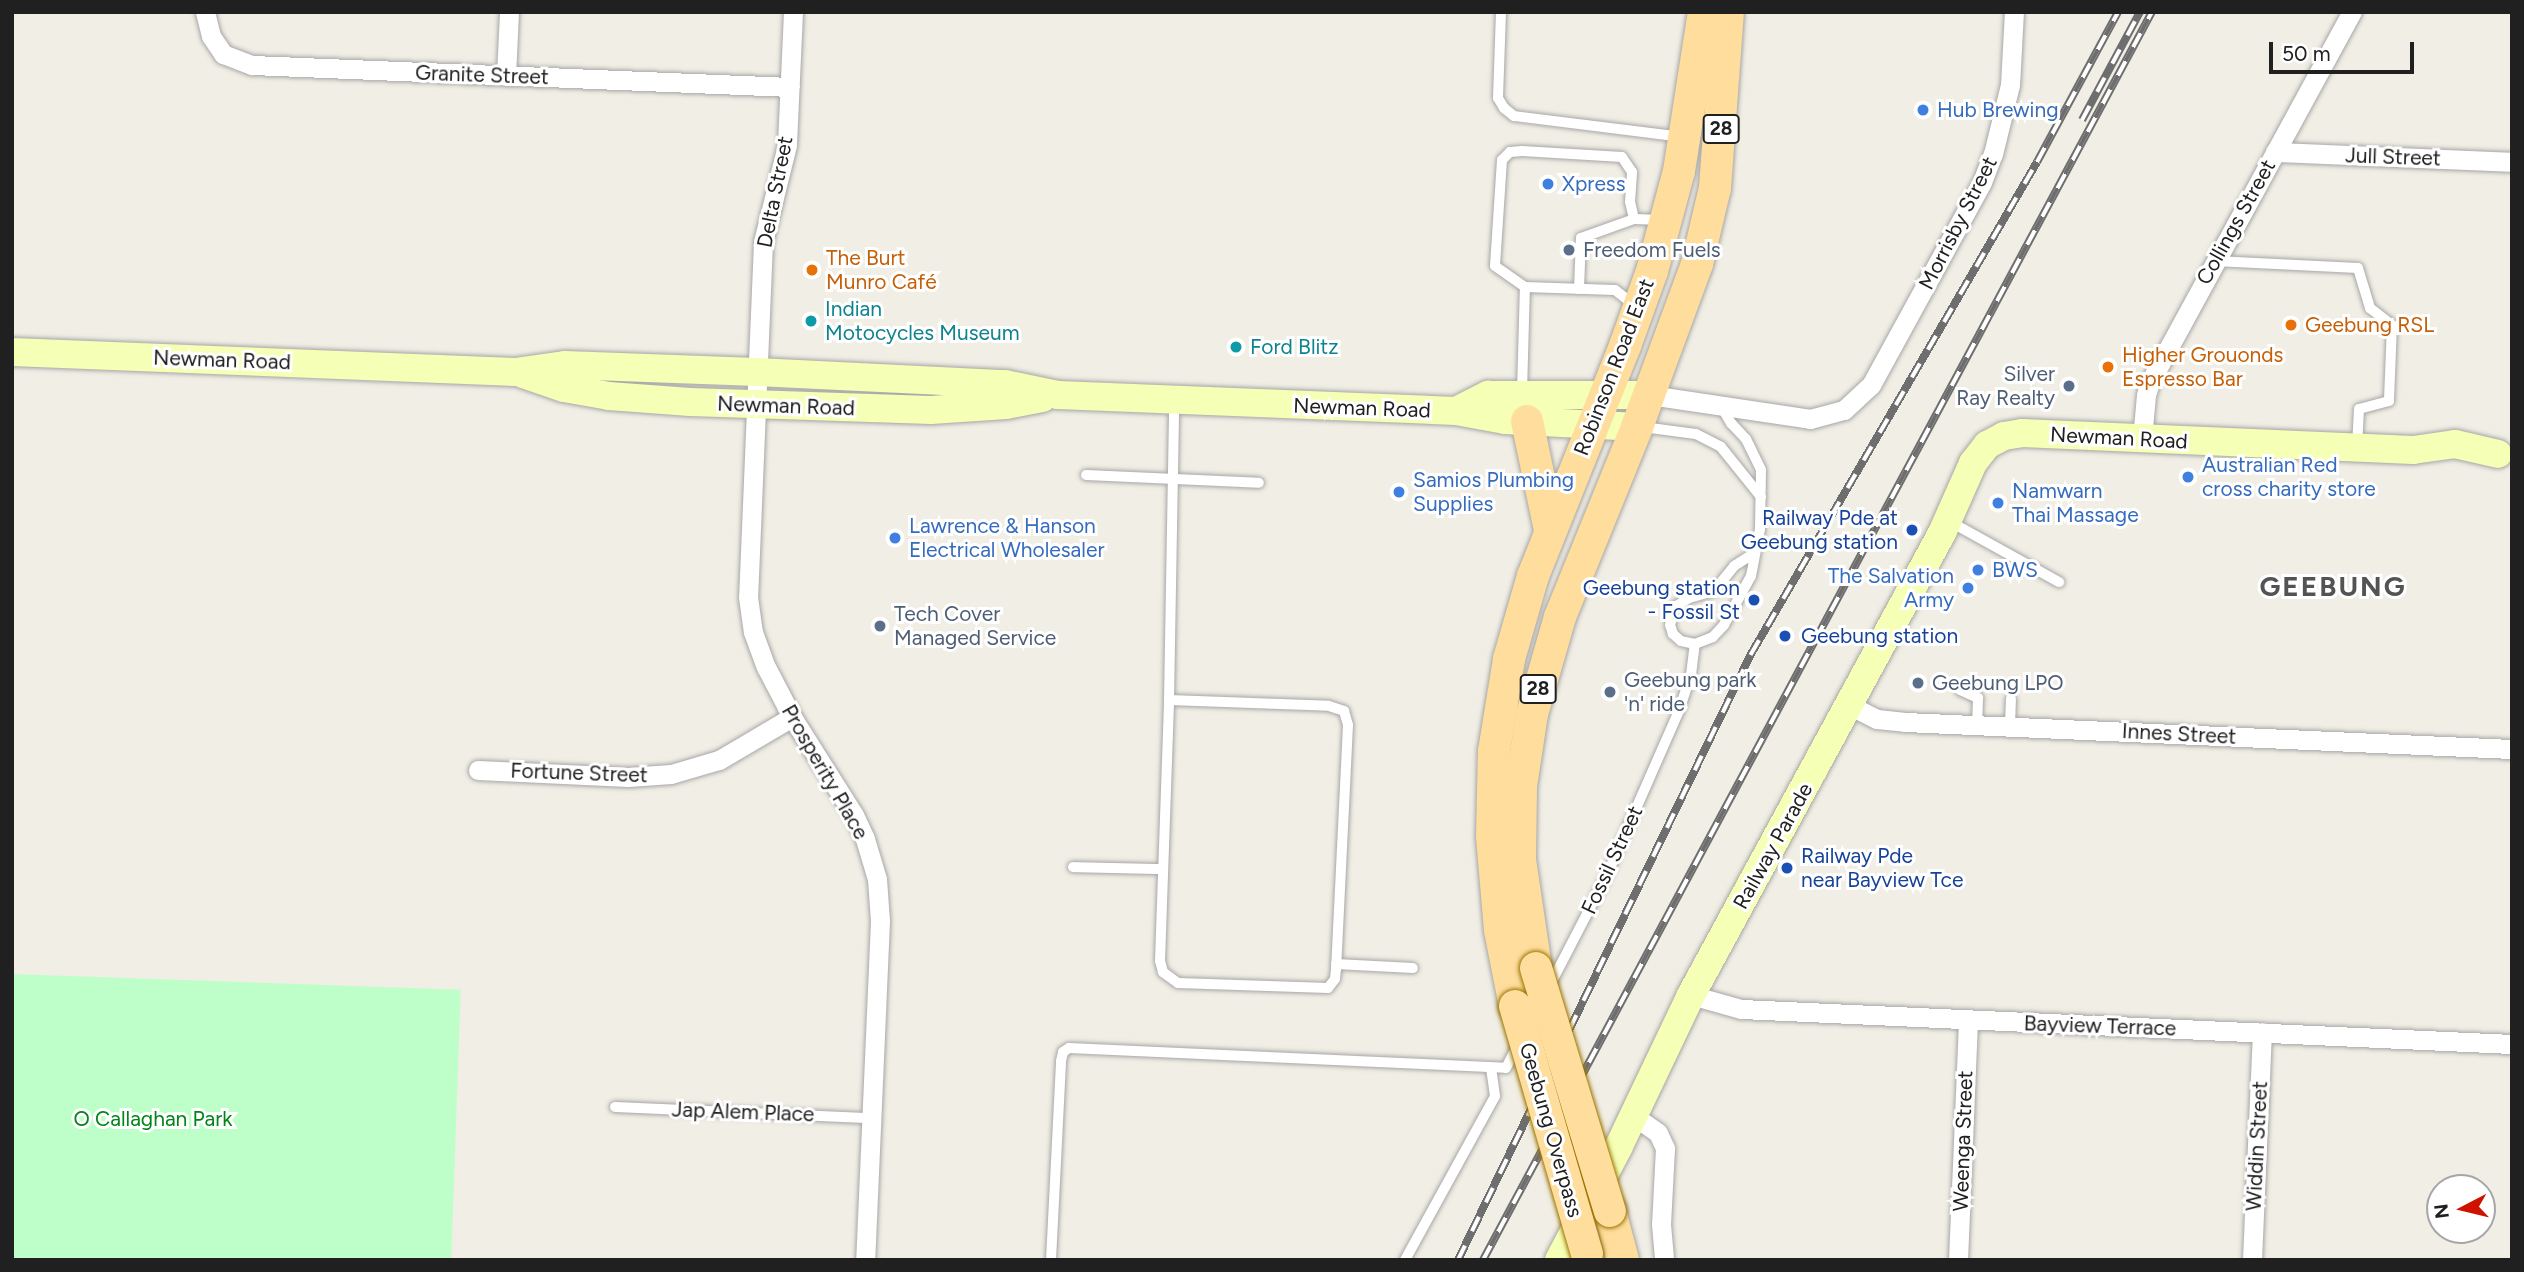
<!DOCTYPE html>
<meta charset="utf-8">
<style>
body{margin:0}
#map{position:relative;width:2524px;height:1272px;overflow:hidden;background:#f1eee5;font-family:Figtree,sans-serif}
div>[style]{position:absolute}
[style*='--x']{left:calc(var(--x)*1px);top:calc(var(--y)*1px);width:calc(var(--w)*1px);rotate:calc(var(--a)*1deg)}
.park>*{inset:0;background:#beffc9;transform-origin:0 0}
.roads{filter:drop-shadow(0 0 2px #a7a7a7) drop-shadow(0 0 2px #a7a7a7)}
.lane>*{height:10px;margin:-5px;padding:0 5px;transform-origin:5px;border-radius:5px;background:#fff}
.street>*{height:19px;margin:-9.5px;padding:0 9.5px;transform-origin:9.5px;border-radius:9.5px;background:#fff}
.secondary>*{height:28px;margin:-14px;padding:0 14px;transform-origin:14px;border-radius:14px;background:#f5ffb5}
.primary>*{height:32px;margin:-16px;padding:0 16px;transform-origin:16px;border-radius:16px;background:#ffdd9c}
.rail>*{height:8px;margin-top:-4px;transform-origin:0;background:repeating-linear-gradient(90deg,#fff 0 16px,#6e6e6e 0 32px);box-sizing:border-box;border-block:2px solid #6e6e6e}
.bridges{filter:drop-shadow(0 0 2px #9b7500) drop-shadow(0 0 2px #9b7500)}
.primary-bridge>*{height:32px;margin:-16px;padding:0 16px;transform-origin:16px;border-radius:16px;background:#ffdd9c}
.dots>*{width:19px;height:19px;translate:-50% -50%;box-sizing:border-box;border:4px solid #fff;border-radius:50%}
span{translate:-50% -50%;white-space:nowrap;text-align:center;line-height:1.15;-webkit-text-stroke:6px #fff;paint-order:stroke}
.shield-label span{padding:2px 5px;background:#fff;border:2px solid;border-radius:5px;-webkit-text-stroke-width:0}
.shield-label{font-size:19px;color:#202020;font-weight:700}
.street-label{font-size:21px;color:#202020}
.shop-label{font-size:21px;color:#366cbe}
.left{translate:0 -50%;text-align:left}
.right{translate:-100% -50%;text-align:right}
.service-label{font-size:21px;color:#4e5e75}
.food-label{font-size:21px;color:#c56008}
.culture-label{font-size:21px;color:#0d838f}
.transit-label{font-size:21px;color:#164399}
.park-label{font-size:21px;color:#018517}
.district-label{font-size:28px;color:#535353;font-weight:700;letter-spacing:2px}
.frame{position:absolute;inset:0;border:14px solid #202020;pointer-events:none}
.north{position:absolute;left:2426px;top:1174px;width:70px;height:70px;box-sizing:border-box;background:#fff;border:2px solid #a6a6a6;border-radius:50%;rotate:263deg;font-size:19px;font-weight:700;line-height:28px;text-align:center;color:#202020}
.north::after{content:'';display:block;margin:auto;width:24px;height:32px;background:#cf1100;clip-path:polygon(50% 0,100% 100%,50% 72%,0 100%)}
.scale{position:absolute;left:2269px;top:42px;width:145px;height:32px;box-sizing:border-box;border:4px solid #202020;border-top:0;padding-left:9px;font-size:21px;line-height:24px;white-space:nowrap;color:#202020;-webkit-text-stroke:5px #fff;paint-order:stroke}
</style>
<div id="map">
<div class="park">
<div style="left:12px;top:974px;width:449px;height:286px;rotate:2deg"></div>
</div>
<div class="roads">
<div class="lane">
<div style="--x:1501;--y:12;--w:86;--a:92"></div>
<div style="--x:1498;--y:98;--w:12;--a:59"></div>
<div style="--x:1504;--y:108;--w:13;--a:39"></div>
<div style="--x:1514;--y:116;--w:169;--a:7.1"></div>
<div style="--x:1634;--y:219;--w:17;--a:-103"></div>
<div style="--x:1630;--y:202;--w:30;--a:-86"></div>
<div style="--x:1632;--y:172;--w:18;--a:-124"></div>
<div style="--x:1622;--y:157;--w:100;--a:-176.6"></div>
<div style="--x:1522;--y:151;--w:12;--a:175"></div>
<div style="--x:1510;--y:152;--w:11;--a:135"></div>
<div style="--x:1502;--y:160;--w:106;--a:93.8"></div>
<div style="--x:1495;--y:266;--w:37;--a:35"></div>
<div style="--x:1525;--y:287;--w:90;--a:1.9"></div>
<div style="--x:1615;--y:290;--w:24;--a:38"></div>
<div style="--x:2215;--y:261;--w:143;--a:2.8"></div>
<div style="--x:2358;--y:268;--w:42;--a:73.3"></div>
<div style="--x:2370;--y:308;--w:28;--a:38"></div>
<div style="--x:2392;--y:325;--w:76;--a:92.3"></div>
<div style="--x:2389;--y:401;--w:31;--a:165"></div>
<div style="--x:2359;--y:409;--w:35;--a:93"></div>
<div style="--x:1579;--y:289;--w:51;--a:-87.8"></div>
<div style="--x:1581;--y:238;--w:56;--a:-19.7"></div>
<div style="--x:1634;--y:219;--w:29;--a:2"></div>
<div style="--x:1522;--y:392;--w:105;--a:-88.4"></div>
<div style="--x:1721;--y:406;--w:20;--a:60"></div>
<div style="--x:1731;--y:423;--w:22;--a:47"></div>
<div style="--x:1746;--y:439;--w:34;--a:64"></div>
<div style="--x:1761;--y:470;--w:59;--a:91"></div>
<div style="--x:1760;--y:529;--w:48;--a:100.8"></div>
<div style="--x:1751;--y:576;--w:56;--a:118.9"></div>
<div style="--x:1724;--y:625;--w:16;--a:133"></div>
<div style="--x:1713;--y:637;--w:19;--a:159"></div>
<div style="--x:1695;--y:644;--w:14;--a:-168"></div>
<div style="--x:1681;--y:641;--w:11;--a:-139"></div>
<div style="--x:1673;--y:634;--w:9;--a:-108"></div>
<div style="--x:1670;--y:625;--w:19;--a:-74"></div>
<div style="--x:1675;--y:607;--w:17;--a:-33"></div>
<div style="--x:1689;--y:598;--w:26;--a:-16"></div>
<div style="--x:1714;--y:591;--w:32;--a:-51"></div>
<div style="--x:1734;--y:566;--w:22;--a:-32"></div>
<div style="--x:1643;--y:427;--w:53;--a:7.5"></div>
<div style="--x:1696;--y:434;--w:28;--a:27"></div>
<div style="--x:1721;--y:447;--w:64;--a:51.3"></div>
<div style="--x:1086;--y:475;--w:173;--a:2.6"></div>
<div style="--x:1949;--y:521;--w:126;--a:29"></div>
<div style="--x:1960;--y:690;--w:20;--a:24"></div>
<div style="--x:1978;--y:698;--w:27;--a:92"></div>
<div style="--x:1169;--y:700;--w:160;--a:2.1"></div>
<div style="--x:1329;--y:706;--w:16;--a:18"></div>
<div style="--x:1344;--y:711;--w:15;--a:74"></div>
<div style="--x:1348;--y:725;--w:244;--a:92.8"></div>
<div style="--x:1336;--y:969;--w:10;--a:96"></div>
<div style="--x:1335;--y:979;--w:11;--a:128"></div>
<div style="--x:1328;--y:988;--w:150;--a:-178.1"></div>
<div style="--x:1178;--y:983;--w:19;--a:-144"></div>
<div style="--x:1163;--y:972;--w:11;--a:-105"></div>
<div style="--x:1160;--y:961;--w:261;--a:-88"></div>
<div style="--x:1169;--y:700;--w:298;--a:-89"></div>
<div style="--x:2010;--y:726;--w:27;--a:-88"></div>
<div style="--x:1073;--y:867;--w:89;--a:1.3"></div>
<div style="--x:1336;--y:964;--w:77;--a:3"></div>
<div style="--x:1549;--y:987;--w:124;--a:-62.6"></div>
<div style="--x:1606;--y:877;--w:181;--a:-66.3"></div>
<div style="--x:1679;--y:711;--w:38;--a:-72"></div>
<div style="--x:1691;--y:675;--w:31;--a:-83"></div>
<div style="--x:615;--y:1107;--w:257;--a:2.5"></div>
<div style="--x:1051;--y:1260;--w:199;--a:-87.1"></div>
<div style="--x:1061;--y:1061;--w:9;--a:-77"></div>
<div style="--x:1063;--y:1052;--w:7;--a:-34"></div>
<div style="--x:1069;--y:1048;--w:437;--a:2.6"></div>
<div style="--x:1506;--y:1068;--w:28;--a:-63"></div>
<div style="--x:1405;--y:1260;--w:187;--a:-61.2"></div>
<div style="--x:1495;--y:1096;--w:29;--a:-98"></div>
</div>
<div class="street">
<div style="--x:205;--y:12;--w:25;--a:76"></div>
<div style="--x:211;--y:36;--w:22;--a:56"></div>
<div style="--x:223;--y:54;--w:31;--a:21"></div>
<div style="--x:252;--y:65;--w:538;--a:2.34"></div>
<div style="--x:793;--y:12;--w:133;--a:92.6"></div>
<div style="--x:787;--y:145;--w:100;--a:103.9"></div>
<div style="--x:763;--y:242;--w:355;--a:92.4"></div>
<div style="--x:748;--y:597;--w:35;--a:82"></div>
<div style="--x:753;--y:632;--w:37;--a:70"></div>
<div style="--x:766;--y:667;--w:56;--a:62.5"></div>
<div style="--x:792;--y:717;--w:116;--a:57.7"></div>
<div style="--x:854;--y:815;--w:26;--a:65"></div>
<div style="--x:865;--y:839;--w:42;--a:73.3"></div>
<div style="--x:877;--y:879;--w:42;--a:85.9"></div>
<div style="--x:880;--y:921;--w:339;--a:92.5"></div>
<div style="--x:506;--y:76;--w:64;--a:-87.3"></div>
<div style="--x:2275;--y:152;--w:237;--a:2.4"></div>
<div style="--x:1650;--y:395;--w:162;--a:8.5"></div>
<div style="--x:1810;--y:419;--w:35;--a:-15"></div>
<div style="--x:1844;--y:410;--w:37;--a:-43"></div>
<div style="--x:1871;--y:385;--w:231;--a:-61.3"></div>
<div style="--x:1982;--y:182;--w:30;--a:-69"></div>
<div style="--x:1993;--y:154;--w:71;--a:-76.2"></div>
<div style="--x:2010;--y:85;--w:73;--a:-86.9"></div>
<div style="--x:2142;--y:439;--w:44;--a:-84.8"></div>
<div style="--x:2146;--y:395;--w:14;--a:-73"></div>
<div style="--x:2150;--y:382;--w:422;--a:-61.4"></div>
<div style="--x:1849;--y:705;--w:31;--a:27"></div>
<div style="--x:1877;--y:719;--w:28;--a:6"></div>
<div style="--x:1905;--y:722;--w:608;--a:2.55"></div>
<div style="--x:478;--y:770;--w:150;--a:2.7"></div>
<div style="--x:628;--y:777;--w:43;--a:-4"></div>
<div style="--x:671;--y:774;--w:50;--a:-16.3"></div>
<div style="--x:719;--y:760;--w:85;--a:-30.5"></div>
<div style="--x:1691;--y:995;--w:52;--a:15.6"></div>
<div style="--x:1741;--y:1009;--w:772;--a:2.6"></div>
<div style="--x:1634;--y:1116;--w:29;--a:35"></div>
<div style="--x:1658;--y:1133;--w:17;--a:65"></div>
<div style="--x:1665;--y:1148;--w:76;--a:93"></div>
<div style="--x:1661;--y:1224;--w:36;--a:85"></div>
<div style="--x:1958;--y:1260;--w:239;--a:-87.6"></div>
<div style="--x:2252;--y:1260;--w:228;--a:-87.5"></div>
</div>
<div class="secondary">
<div style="--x:12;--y:352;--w:503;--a:2.28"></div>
<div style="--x:515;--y:372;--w:50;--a:-8"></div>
<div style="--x:565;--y:365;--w:192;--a:2.1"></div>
<div style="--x:757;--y:372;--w:248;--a:2.8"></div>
<div style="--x:1005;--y:384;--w:54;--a:11.7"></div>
<div style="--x:1058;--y:395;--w:398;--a:2.3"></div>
<div style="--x:1456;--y:411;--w:50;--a:10.4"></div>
<div style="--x:1505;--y:420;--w:132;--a:3"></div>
<div style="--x:523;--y:374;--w:43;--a:18.9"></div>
<div style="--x:564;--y:388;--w:46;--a:10.1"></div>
<div style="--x:609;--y:396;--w:81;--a:4.2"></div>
<div style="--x:690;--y:402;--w:241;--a:1.9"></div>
<div style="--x:931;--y:410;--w:75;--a:-3.8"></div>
<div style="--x:1006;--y:405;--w:37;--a:-11"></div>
<div style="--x:1456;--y:411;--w:36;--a:-27"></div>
<div style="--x:1488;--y:395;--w:162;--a:0"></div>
<div style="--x:1559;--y:1260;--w:129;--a:-62.2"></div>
<div style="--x:1619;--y:1146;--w:167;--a:-64.5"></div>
<div style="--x:1691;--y:995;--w:526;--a:-61.49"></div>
<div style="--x:1942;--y:533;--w:77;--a:-66.1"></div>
<div style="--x:1973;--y:463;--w:23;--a:-52"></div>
<div style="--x:1987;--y:445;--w:19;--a:-28"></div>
<div style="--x:2004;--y:436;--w:18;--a:-9"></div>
<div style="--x:2022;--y:433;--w:391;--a:2.5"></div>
<div style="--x:2413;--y:450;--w:42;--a:-8.1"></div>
<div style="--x:2455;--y:444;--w:44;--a:13.1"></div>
</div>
<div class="primary">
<div style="--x:1527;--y:421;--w:111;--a:78.1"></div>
<div style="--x:1536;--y:968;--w:110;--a:-98.4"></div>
<div style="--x:1520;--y:859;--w:73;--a:-89.2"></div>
<div style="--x:1521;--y:786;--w:73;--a:-81.3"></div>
<div style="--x:1532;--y:714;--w:101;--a:-73.9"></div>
<div style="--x:1560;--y:617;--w:205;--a:-67.9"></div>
<div style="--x:1637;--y:427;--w:174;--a:-69.8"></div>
<div style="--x:1697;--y:264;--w:78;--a:-76.7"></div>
<div style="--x:1715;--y:188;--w:176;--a:-85.8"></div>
<div style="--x:1515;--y:1006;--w:77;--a:-101.2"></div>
<div style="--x:1500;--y:930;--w:94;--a:-94.9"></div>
<div style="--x:1492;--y:836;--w:85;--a:-88.7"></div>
<div style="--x:1494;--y:751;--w:93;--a:-80.7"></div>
<div style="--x:1509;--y:659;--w:86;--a:-73.9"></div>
<div style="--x:1533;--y:576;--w:248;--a:-68.2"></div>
<div style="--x:1625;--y:346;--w:80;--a:-70.2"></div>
<div style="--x:1652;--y:271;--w:104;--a:-74.9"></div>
<div style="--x:1679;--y:171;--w:161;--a:-81.1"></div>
<div style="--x:1610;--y:1211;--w:51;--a:75.1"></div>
</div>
</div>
<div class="rail">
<div style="--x:2082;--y:120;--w:123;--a:-61.8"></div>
<div style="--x:1458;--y:1260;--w:673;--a:-64.2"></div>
<div style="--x:1751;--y:654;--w:569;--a:-59.83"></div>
<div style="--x:2037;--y:162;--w:170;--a:-61.6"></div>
<div style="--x:1483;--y:1260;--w:1416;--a:-61.81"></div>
</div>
<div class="bridges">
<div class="primary-bridge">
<div style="--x:1536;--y:968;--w:254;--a:73.1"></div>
<div style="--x:1515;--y:1006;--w:258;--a:73.8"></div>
</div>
</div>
<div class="dots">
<div style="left:1923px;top:110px;background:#3f7fe0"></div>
<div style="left:1548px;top:184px;background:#3f7fe0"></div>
<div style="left:1569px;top:250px;background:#5c6f8a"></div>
<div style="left:812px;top:270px;background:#e8710a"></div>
<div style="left:811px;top:321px;background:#0f9aa8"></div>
<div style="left:2291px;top:325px;background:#e8710a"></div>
<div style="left:1236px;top:347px;background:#0f9aa8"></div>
<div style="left:2108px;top:367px;background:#e8710a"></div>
<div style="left:2069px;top:386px;background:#5c6f8a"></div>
<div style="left:2188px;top:477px;background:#3f7fe0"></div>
<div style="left:1399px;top:492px;background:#3f7fe0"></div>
<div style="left:1998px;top:503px;background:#3f7fe0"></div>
<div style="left:1912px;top:530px;background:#1a4fb4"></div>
<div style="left:895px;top:538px;background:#3f7fe0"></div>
<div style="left:1978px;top:570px;background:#3f7fe0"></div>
<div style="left:1968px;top:588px;background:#3f7fe0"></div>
<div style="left:1754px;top:600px;background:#1a4fb4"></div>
<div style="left:880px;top:626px;background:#5c6f8a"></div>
<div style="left:1785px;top:636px;background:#1a4fb4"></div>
<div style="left:1918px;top:683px;background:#5c6f8a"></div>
<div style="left:1610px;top:692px;background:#5c6f8a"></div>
<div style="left:1787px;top:868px;background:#1a4fb4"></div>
</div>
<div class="shield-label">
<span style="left:1721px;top:129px">28</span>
<span style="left:1538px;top:689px">28</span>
</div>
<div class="street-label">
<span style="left:482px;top:75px;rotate:2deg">Granite Street</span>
<span style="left:2393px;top:157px;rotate:2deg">Jull Street</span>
<span style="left:775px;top:192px;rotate:-79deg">Delta Street</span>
<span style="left:2236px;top:222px;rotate:-61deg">Collings Street</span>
<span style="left:1958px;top:223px;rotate:-63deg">Morrisby Street</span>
<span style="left:222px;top:360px;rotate:2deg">Newman Road</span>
<span style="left:1614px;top:367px;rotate:-69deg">Robinson Road East</span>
<span style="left:786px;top:406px;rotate:2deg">Newman Road</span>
<span style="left:1362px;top:408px;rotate:2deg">Newman Road</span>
<span style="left:2119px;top:438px;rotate:3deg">Newman Road</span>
<span style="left:2179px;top:734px;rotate:3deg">Innes Street</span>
<span style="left:825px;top:772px;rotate:60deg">Prosperity Place</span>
<span style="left:579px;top:773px;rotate:2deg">Fortune Street</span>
<span style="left:1773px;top:846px;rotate:-61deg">Railway Parade</span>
<span style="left:1612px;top:860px;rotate:-65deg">Fossil Street</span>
<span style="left:2100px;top:1026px;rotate:2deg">Bayview Terrace</span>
<span style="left:743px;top:1112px;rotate:2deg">Jap Alem Place</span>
<span style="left:1551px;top:1130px;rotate:74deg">Geebung Overpass</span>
<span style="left:1963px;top:1141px;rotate:-88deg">Weenga Street</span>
<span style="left:2257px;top:1146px;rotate:-87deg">Widdin Street</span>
</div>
<div class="shop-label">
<span class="left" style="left:1937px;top:110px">Hub Brewing</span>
<span class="left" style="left:1562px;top:184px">Xpress</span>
<span class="left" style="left:2202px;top:477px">Australian Red<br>cross charity store</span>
<span class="left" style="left:1413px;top:492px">Samios Plumbing<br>Supplies</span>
<span class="left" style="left:2012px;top:503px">Namwarn<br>Thai Massage</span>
<span class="left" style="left:909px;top:538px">Lawrence &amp; Hanson<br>Electrical Wholesaler</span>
<span class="left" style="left:1992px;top:570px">BWS</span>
<span class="right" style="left:1954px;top:588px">The Salvation<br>Army</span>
</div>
<div class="service-label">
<span class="left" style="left:1583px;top:250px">Freedom Fuels</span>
<span class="right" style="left:2055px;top:386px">Silver<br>Ray Realty</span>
<span class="left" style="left:894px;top:626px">Tech Cover<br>Managed Service</span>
<span class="left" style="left:1624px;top:692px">Geebung park<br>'n' ride</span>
<span class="left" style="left:1932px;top:683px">Geebung LPO</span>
</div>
<div class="food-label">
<span class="left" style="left:826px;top:270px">The Burt<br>Munro Café</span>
<span class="left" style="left:2305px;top:325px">Geebung RSL</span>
<span class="left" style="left:2122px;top:367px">Higher Grouonds<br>Espresso Bar</span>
</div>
<div class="culture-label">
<span class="left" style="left:825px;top:321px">Indian<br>Motocycles Museum</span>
<span class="left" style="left:1250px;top:347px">Ford Blitz</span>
</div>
<div class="transit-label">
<span class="right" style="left:1898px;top:530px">Railway Pde at<br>Geebung station</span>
<span class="right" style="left:1740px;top:600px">Geebung station<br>- Fossil St</span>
<span class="left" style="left:1801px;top:636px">Geebung station</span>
<span class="left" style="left:1801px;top:868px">Railway Pde<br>near Bayview Tce</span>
</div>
<div class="park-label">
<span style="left:153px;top:1119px">O Callaghan Park</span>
</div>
<div class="district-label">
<span style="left:2333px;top:586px">GEEBUNG</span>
</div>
<div class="frame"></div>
<div class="north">N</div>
<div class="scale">50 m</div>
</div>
